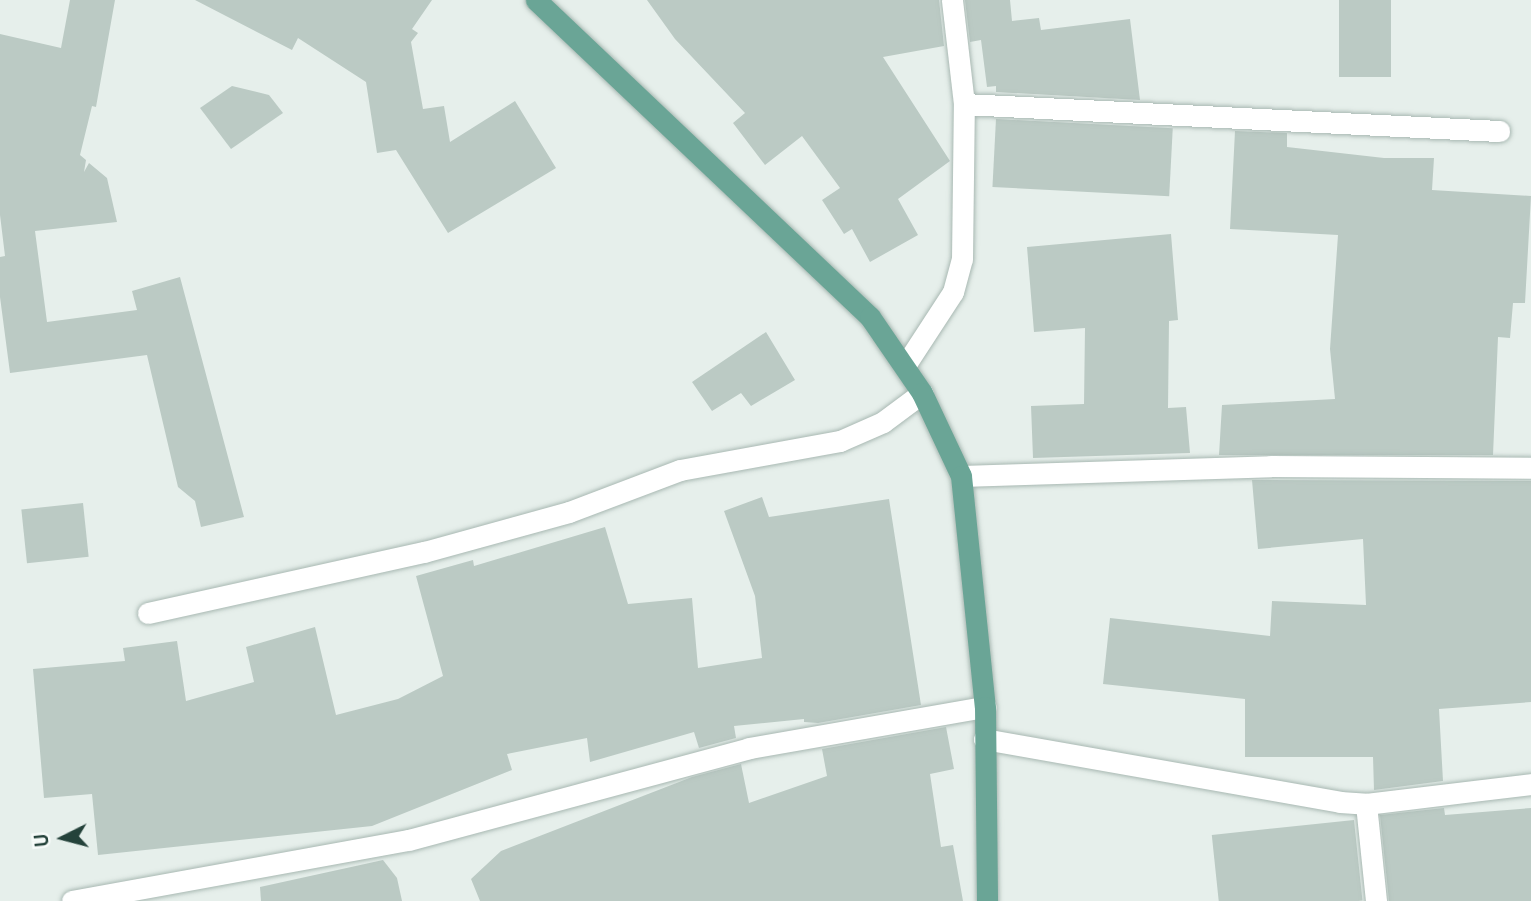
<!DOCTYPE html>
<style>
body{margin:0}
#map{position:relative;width:1531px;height:901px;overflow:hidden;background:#e6efeb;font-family:"Space Grotesk",sans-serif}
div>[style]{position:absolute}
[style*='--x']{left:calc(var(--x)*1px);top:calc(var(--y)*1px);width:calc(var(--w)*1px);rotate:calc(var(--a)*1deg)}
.building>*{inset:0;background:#bbcac4;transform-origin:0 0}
.roads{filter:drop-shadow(0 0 2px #a8b8b2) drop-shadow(0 0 2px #a8b8b2)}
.minor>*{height:21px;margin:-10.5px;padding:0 10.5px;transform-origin:10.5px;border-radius:10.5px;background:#fff}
.major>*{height:21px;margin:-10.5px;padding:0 10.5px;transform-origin:10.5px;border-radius:10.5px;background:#6aa596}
span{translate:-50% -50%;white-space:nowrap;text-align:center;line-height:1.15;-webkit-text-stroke:5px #f7fbf9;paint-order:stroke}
.north{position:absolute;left:28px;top:803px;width:70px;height:70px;-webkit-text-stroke:5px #f7fbf9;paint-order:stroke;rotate:264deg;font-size:19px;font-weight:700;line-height:28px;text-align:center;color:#24423a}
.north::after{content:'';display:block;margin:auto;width:24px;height:32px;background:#24423a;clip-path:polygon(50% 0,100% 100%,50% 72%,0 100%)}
</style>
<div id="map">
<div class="building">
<div style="clip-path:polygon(70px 0,115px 0,96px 107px,92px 106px,80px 155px,86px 160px,84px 172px,89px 163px,107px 178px,117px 222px,35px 231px,47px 322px,137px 310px,132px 291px,180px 277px,244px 517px,201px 527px,195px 501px,178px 487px,147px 355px,10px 373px,0 297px,0 257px,5px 256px,0 215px,0 34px,61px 48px)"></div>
<div style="clip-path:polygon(195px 0,432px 0,412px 29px,418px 33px,411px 42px,423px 109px,444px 106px,450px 142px,515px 101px,556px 168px,448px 233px,396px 150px,377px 153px,366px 82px,298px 38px,292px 50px)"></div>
<div style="clip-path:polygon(647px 0,939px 0,944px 46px,883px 57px,950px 161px,898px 199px,918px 235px,870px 262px,852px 229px,844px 234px,822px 200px,840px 188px,802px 136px,765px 165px,733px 123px,745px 113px,675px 39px)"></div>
<div style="clip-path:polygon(965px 0,1010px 0,1012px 21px,1039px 18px,1041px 30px,1130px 19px,1140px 100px,996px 92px,996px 86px,987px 87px,981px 40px,970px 42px)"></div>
<div style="left:1339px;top:0;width:52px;height:77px"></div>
<div style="clip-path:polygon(232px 86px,269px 95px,283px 113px,231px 149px,200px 108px)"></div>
<div style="left:996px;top:119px;width:177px;height:68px;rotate:3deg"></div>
<div style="clip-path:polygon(1235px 131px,1287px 133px,1287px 147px,1384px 158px,1434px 158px,1432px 190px,1531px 196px,1525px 303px,1513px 303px,1510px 338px,1498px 337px,1493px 455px,1219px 455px,1222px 405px,1335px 399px,1330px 349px,1338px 235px,1230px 229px)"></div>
<div style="clip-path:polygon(1171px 234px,1178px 320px,1169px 321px,1168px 408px,1186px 407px,1190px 453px,1033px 458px,1031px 406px,1084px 404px,1085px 328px,1034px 332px,1027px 247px)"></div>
<div style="clip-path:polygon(766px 332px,795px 380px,751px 406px,741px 393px,712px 411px,692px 382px)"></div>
<div style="clip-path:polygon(1252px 480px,1531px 481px,1531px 702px,1439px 709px,1443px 781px,1374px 790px,1373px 757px,1245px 757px,1245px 699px,1103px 684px,1110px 618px,1270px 636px,1272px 601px,1366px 605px,1363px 539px,1258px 549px)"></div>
<div style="clip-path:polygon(762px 497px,769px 517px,889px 499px,921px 705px,818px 723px,804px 722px,804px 719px,734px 726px,736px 738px,699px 748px,694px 732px,590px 762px,587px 738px,507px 754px,512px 770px,372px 826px,98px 855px,92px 794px,44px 798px,33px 669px,125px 661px,123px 648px,177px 641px,186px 701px,254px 682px,246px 647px,315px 627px,336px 715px,398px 699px,443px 676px,416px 576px,473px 560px,474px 566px,605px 527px,628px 604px,692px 598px,698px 668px,762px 658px,755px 596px,724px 511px)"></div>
<div style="left:83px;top:503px;width:54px;height:62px;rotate:84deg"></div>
<div style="clip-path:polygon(946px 727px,954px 769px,930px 774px,941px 847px,953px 845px,963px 901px,480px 901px,471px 879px,501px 851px,692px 777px,741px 764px,749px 803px,827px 776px,822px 749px)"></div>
<div style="clip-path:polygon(1444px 808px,1445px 815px,1531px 808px,1531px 901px,1389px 901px,1380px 815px)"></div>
<div style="left:1354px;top:820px;width:81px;height:143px;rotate:84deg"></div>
<div style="clip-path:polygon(383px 860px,397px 878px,402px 901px,261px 901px,260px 887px)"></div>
</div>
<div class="roads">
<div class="minor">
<div style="--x:964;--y:104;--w:536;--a:2.89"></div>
<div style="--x:906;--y:364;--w:86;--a:-56.9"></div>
<div style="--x:953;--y:292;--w:34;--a:-75"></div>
<div style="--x:962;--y:259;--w:155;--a:-89.3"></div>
<div style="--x:964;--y:104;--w:105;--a:-96.6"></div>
<div style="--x:961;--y:476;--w:310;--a:-1.8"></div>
<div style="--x:1271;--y:466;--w:260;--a:0.4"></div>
<div style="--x:148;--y:613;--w:283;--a:-12.5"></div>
<div style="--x:424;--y:552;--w:150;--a:-15.4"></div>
<div style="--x:569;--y:512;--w:119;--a:-20.7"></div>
<div style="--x:680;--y:470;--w:163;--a:-10.3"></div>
<div style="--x:840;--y:441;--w:47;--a:-23.8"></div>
<div style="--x:883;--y:422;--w:49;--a:-36.6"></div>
<div style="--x:984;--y:739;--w:362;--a:10"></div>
<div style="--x:1340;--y:802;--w:26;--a:4"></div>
<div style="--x:1366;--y:804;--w:166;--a:-6.9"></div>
<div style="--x:1366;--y:804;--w:98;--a:84.1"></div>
<div style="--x:72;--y:901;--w:342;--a:-10.3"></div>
<div style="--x:409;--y:840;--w:352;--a:-15.1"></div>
<div style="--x:749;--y:748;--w:240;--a:-9.9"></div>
</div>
<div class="major">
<div style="--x:536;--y:0;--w:460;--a:43.5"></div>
<div style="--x:870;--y:317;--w:92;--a:55.6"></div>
<div style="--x:922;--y:393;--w:92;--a:64.8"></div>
<div style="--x:961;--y:476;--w:232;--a:84.1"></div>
<div style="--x:985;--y:707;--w:194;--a:89.4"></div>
</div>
</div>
<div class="north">U</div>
</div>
